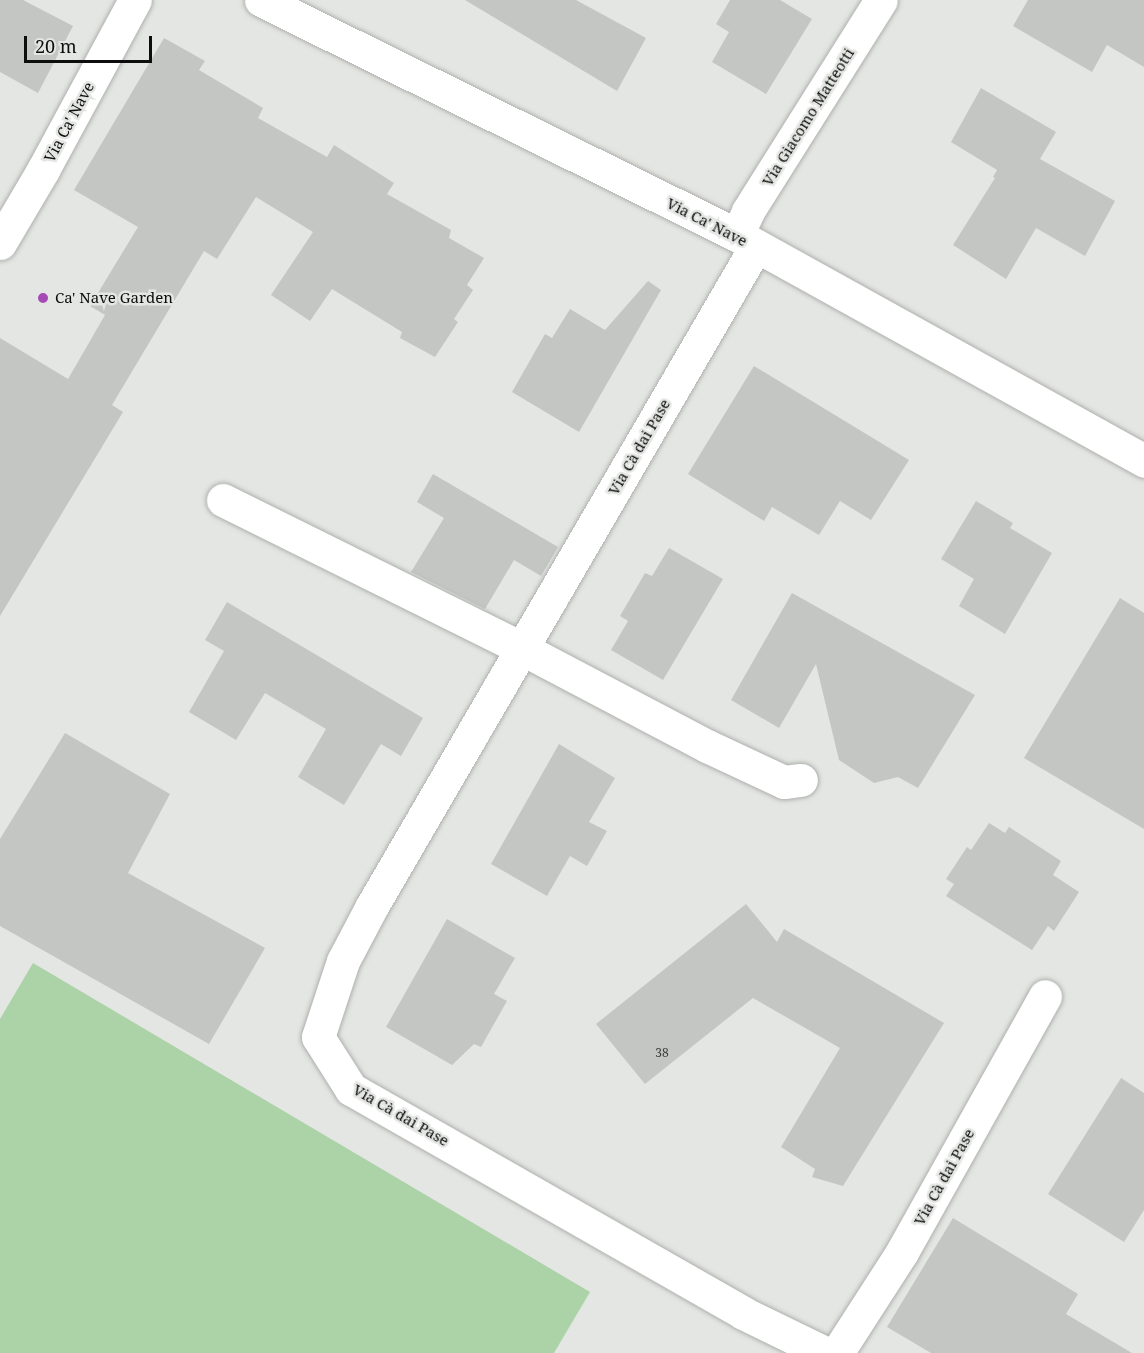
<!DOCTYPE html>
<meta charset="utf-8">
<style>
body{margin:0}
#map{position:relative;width:1144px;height:1353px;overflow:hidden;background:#e4e6e3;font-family:"Noto Serif",serif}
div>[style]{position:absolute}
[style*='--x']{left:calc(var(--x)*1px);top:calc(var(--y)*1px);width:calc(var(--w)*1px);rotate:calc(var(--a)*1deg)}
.green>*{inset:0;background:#acd2a7}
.building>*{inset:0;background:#c4c6c3}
.roads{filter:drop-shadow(0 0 2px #aeb0ad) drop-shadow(0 0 2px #aeb0ad)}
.minor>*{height:33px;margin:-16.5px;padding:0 16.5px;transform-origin:16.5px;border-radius:16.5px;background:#fff}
.dots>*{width:16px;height:16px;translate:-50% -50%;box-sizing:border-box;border:3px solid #e4e6e3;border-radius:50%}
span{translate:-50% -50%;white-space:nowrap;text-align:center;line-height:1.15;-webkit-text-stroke:5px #e4e6e3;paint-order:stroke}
.number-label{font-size:12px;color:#3a3b3a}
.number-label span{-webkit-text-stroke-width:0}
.street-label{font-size:15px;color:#0c0d0c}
.poi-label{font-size:15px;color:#0c0d0c}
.left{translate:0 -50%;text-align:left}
.scale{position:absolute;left:24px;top:36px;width:128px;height:27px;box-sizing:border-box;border:3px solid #0c0d0c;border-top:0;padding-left:8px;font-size:18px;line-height:21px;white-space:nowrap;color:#0c0d0c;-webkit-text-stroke:4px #e4e6e3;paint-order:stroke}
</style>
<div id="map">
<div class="green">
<div style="clip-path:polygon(33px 963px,590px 1292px,554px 1353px,0 1353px,0 1019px)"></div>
</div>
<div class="building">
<div style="clip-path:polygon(0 0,23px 0,73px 26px,38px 93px,0 72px)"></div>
<div style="clip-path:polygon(465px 0,576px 0,646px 38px,617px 91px)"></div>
<div style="clip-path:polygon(730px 0,780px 0,812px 19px,766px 94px,712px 62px,729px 32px,716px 24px)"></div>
<div style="clip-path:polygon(1028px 0,1144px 0,1144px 67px,1107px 45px,1092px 72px,1013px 26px)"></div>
<div style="clip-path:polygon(164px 38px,205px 61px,199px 70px,263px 108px,258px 118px,327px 157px,334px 145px,394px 183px,387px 194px,451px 230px,449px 238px,484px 258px,467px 285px,473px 290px,454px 319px,458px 322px,435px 357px,400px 338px,402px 332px,332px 289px,310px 321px,271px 295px,313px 232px,256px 197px,217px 259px,204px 251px,112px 405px,123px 412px,0 616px,0 338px,68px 379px,105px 315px,90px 306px,138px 227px,74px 190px)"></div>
<div style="clip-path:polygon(981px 88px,1056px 132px,1040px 159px,1115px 201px,1085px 256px,1036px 228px,1006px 279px,953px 245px,995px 178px,993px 177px,997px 170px,951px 142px)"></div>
<div style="clip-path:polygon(648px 281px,661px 290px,579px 432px,512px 392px,545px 334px,552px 338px,570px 309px,605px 330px)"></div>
<div style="clip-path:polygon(754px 366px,909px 460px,871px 520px,840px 501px,819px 535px,772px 507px,764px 521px,688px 474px)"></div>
<div style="clip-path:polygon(433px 474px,558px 547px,541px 576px,514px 560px,485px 609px,411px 572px,444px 518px,417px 502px)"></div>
<div style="clip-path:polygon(976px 501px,1013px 523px,1010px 528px,1052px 553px,1005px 634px,959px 606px,974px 579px,941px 559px)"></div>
<div style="clip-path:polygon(669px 548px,723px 579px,663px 680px,611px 650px,628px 621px,620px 616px,645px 573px,652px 576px)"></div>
<div style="clip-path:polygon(792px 593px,975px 695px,918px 788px,898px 777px,874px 783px,839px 760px,816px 664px,779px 728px,731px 700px)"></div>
<div style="clip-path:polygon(1120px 598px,1144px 613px,1144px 829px,1024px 758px)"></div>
<div style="clip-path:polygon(227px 602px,423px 718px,401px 756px,381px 744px,344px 805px,298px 777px,326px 729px,265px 693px,236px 740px,189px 712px,224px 651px,205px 640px)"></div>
<div style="clip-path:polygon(65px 733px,170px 794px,128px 873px,265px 948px,209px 1044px,0 926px,0 839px)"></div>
<div style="clip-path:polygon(559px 744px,615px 778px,589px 822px,607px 831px,587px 866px,570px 856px,547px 896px,491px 864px)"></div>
<div style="clip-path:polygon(989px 823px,1005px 833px,1009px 827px,1061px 861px,1053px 875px,1079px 892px,1054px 931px,1048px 926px,1032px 950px,946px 896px,954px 884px,946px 879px,967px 847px,971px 850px)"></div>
<div style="clip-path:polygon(746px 904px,777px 942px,784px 929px,944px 1023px,843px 1186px,812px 1177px,815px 1169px,781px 1147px,840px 1048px,753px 998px,645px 1084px,596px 1024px)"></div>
<div style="clip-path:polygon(447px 919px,515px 958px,494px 994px,507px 1001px,481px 1047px,474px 1044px,452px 1065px,386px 1027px)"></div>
<div style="clip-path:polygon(1121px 1078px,1144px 1093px,1144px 1210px,1124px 1242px,1048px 1194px)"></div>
<div style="clip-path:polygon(953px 1218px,1078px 1294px,1066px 1314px,1132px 1353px,931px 1353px,887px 1327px)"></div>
</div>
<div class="roads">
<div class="minor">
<div style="--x:261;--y:0;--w:531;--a:26.28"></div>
<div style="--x:737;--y:235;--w:466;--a:29"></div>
<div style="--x:737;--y:235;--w:26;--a:-65"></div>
<div style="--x:748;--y:211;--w:249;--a:-57.8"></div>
<div style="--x:0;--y:243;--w:85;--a:-59.5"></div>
<div style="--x:43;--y:170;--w:193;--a:-61.6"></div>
<div style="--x:756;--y:246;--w:764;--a:120.19"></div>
<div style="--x:372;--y:906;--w:62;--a:117.8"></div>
<div style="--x:343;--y:961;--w:80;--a:108.2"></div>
<div style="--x:318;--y:1037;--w:62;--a:57.6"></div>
<div style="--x:351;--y:1089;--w:451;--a:29.7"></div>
<div style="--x:743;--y:1313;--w:91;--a:26"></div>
<div style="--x:223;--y:500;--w:333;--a:26.4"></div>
<div style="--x:521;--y:648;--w:210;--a:27.8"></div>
<div style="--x:707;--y:746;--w:85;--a:25.1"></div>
<div style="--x:784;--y:782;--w:17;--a:-7"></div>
<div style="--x:837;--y:1353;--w:120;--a:-57.2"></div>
<div style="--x:902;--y:1252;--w:293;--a:-60.8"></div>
</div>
</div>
<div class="dots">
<div style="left:43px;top:298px;background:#a64bb6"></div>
</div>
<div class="number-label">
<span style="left:662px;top:1053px">38</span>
</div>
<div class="street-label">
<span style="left:808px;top:117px;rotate:-58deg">Via Giacomo Matteotti</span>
<span style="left:69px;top:122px;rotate:-62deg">Via Ca' Nave</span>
<span style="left:707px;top:222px;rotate:27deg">Via Ca' Nave</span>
<span style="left:639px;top:447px;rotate:-60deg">Via Cà dai Pase</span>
<span style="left:401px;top:1115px;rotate:30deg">Via Cà dai Pase</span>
<span style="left:944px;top:1177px;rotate:-61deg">Via Cà dai Pase</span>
</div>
<div class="poi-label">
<span class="left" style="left:55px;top:298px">Ca' Nave Garden</span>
</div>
<div class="scale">20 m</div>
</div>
